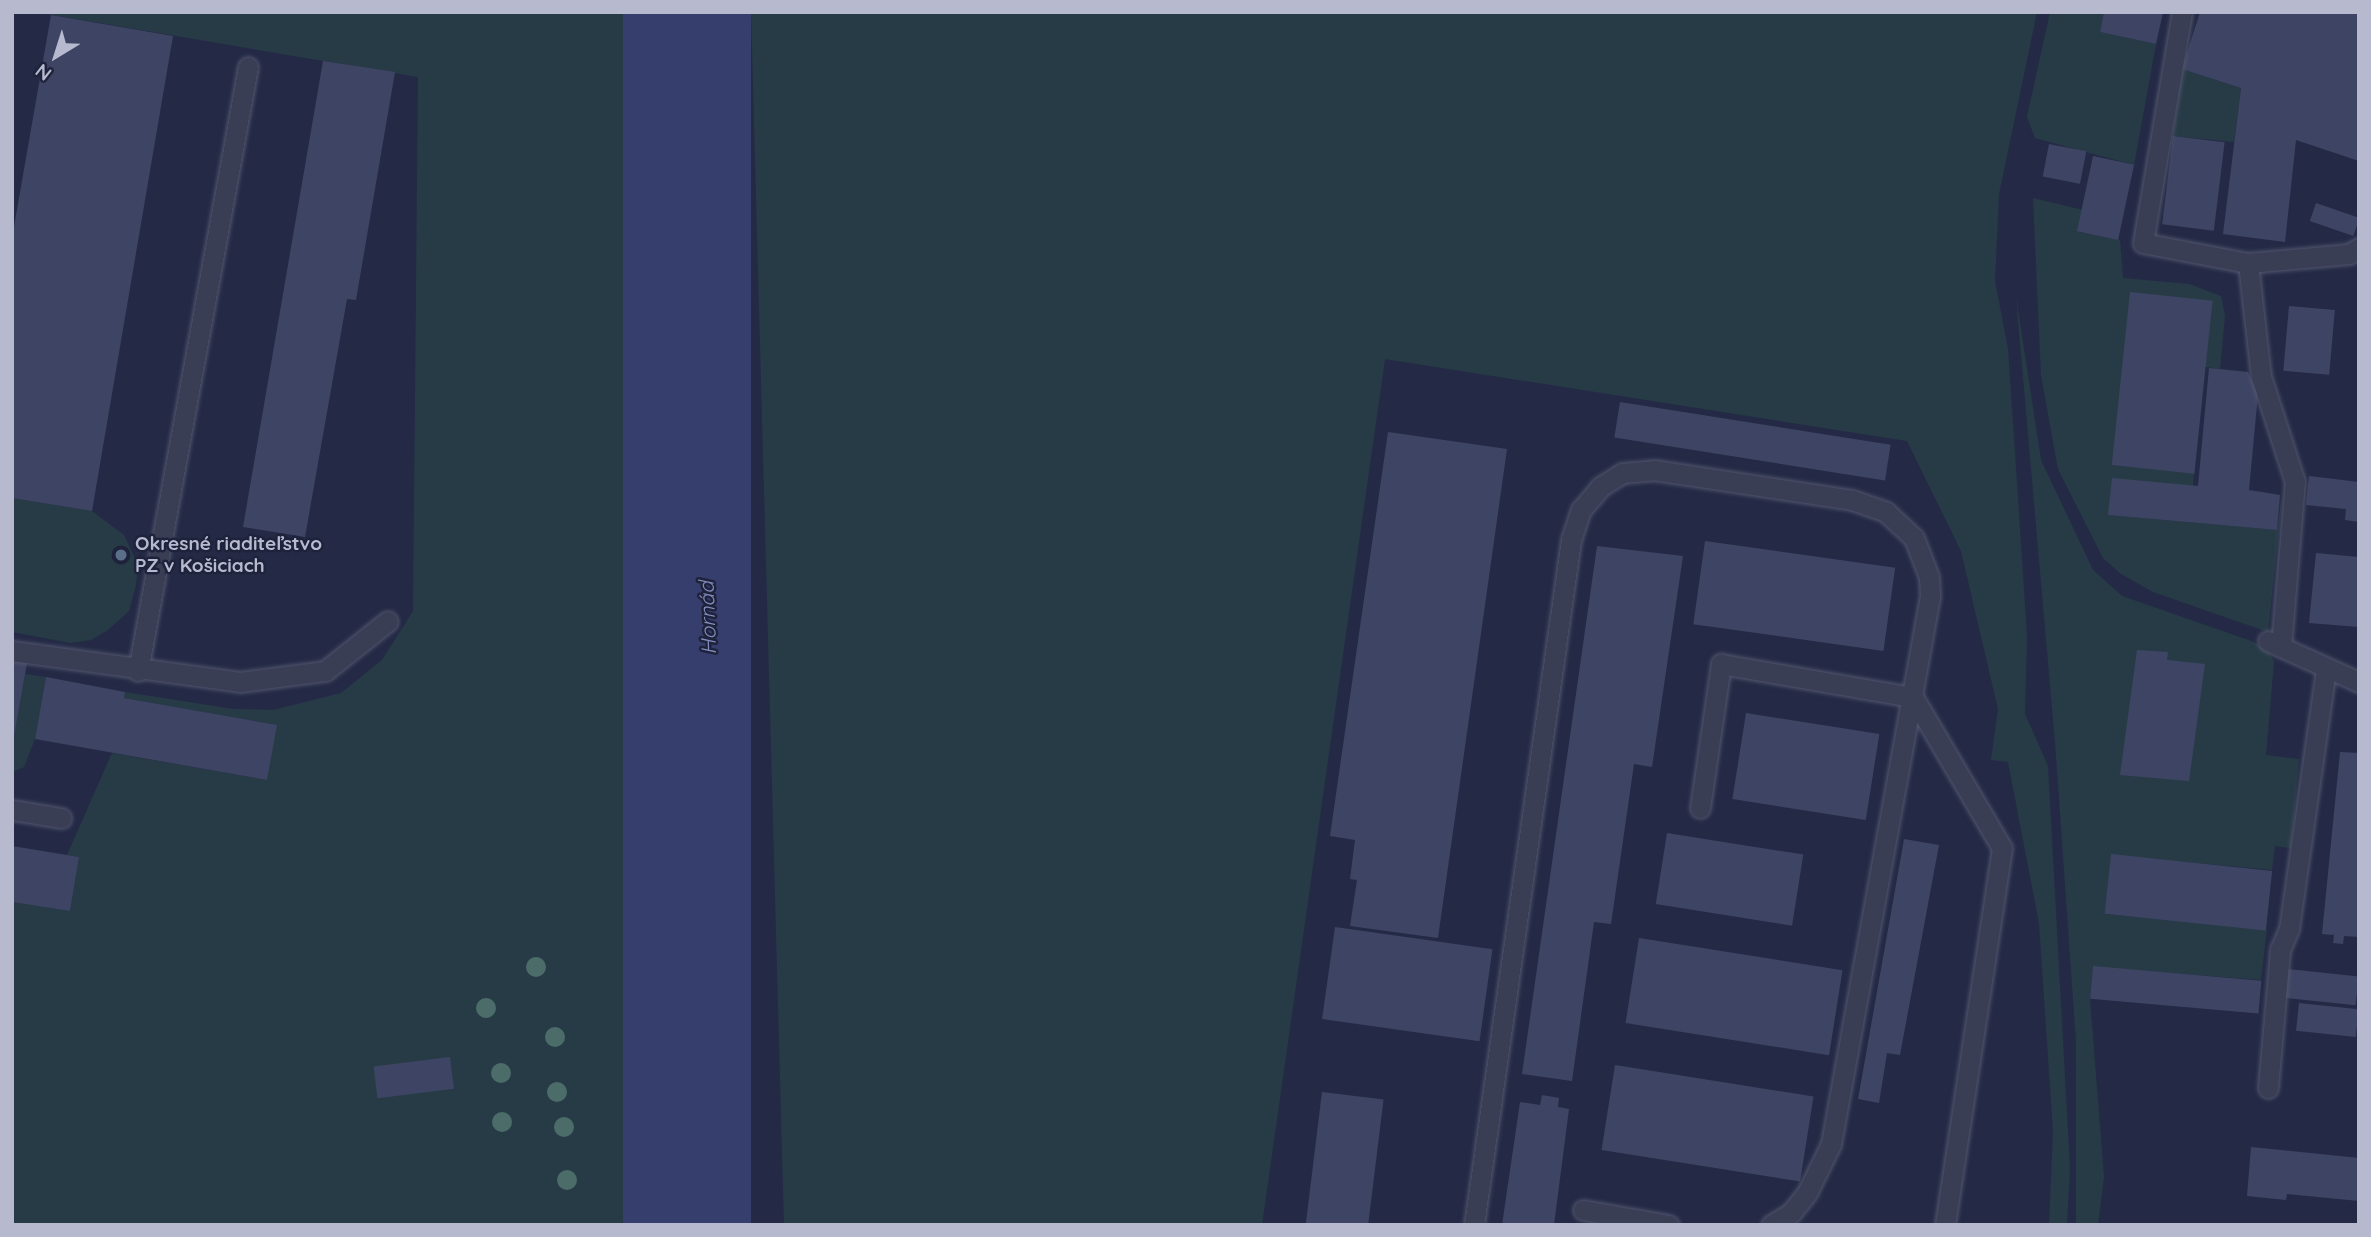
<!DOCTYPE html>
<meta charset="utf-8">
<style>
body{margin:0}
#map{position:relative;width:2371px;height:1237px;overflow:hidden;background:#242a46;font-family:Quicksand,sans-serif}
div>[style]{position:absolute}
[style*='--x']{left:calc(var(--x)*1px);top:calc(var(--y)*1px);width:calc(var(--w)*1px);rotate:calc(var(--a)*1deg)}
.green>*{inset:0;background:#273b47}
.water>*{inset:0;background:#353e6d;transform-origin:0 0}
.building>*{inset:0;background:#3e4564;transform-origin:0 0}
.roads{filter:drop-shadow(0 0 2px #52566d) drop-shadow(0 0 2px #52566d)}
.lane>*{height:19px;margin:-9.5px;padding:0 9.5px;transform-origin:9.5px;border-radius:9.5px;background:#393e55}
.trees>*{width:20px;height:20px;margin:-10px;border-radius:50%;background:#4c6c69}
.dots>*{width:19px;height:19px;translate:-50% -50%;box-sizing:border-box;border:4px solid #1e233b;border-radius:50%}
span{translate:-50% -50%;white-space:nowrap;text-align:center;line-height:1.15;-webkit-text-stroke:5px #1e233b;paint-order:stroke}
.poi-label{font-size:19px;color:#b7bacf;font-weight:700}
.left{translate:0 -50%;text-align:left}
.water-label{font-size:21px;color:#838dbd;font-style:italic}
.frame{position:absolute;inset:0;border:14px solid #b7bacf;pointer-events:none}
.north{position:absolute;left:21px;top:21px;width:70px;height:70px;-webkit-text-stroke:5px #1e233b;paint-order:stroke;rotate:218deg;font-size:19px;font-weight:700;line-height:28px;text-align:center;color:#b7bacf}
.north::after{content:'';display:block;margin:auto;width:24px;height:32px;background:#b7bacf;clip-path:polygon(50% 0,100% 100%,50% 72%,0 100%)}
</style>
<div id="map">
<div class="green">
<div style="clip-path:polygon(35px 12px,623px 12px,665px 1225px,12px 1225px,12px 902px,70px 911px,79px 857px,67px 855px,112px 753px,267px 780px,276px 725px,124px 698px,125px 692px,233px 709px,273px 710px,341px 693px,382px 660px,413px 611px,418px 77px)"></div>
<div style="clip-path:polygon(751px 12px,2037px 12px,1999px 194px,1995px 281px,2008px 349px,2017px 483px,2027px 636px,2025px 714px,2048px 766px,2070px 1169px,2067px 1225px,2049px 1225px,2053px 1131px,2039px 923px,2008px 762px,1991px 760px,1998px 709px,1961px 551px,1907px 441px,1385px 359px,1262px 1225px,784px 1225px)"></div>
<div style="clip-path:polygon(2050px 12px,2104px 12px,2100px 32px,2156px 44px,2134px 165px,2035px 138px,2027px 117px)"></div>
<div style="clip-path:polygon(2182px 69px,2241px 88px,2234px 142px,2173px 136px)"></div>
<div style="clip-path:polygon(2033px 198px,2083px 210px,2079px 232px,2120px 240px,2123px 278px,2189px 284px,2221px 296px,2225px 316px,2220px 369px,2206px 367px,2112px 465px,2194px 473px,2193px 486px,2109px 515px,2277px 530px,2283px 489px,2268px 632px,2153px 592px,2121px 574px,2103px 558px,2058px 469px,2041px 375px)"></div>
<div style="clip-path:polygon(2016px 297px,2041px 460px,2093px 570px,2122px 596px,2254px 642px,2269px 652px,2274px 662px,2266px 755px,2299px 759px,2291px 848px,2275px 846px,2272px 870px,2111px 855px,2106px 914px,2267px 929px,2261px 980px,2093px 967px,2090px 999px,2104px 1177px,2098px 1225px,2076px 1225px,2076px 1041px,2055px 742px)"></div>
<div style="clip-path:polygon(12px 498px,92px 511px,124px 535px,138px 565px,136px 585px,129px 611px,108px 630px,91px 640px,70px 643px,12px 632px)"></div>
<div style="clip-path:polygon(25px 674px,46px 677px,35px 739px,24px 767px,12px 772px,12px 744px)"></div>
</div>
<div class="water">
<div style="left:623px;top:12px;width:128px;height:1214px"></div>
</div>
<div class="building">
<div style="clip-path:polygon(2104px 12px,2163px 12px,2156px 44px,2100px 32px)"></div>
<div style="clip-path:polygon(2200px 12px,2359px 12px,2359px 161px,2296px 140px,2285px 242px,2223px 234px,2241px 88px,2182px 69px)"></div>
<div style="clip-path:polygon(51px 15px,173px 36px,92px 511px,12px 498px,12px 238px)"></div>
<div style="clip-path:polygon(323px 61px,395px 72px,356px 300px,347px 299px,305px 537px,243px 527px)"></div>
<div style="left:2173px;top:136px;width:52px;height:89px;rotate:7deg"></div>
<div style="left:2049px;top:144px;width:38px;height:33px;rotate:11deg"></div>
<div style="left:2093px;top:156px;width:42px;height:77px;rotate:12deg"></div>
<div style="left:2316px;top:203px;width:46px;height:19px;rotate:19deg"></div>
<div style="left:2130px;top:292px;width:83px;height:174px;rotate:6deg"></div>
<div style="left:2289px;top:306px;width:46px;height:65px;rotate:5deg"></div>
<div style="clip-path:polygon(2209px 368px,2248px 372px,2258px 394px,2249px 490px,2280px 495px,2277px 530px,2108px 515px,2112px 478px,2198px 486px)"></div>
<div style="left:1620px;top:402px;width:274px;height:36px;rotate:9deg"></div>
<div style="clip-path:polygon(1388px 432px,1507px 449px,1438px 938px,1350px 926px,1357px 880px,1350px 879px,1355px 840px,1330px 836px)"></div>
<div style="clip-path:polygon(2309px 476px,2359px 482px,2359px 522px,2345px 520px,2346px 509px,2306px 505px)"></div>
<div style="left:1705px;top:541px;width:192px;height:84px;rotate:8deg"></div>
<div style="clip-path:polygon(1597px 546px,1683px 556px,1652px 767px,1634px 764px,1611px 924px,1594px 922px,1572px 1081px,1522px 1074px)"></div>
<div style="clip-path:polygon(2316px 553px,2359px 557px,2359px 627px,2309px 623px)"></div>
<div style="clip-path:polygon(2137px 650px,2168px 652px,2167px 660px,2205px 664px,2189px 781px,2120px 775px)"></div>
<div style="clip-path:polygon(12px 661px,27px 663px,14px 736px,12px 736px)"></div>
<div style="clip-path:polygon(46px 677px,125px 692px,124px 698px,277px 725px,267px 780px,35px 739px)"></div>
<div style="left:1746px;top:713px;width:135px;height:87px;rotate:9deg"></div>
<div style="clip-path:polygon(2340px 752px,2359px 753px,2359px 937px,2344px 936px,2343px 944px,2333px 943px,2334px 935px,2322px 934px)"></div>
<div style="left:1667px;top:833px;width:138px;height:72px;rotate:9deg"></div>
<div style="clip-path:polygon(1904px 839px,1939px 845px,1900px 1055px,1887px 1053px,1879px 1103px,1858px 1099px)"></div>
<div style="clip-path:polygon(12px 846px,79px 857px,70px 911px,12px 902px)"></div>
<div style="left:2111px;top:854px;width:162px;height:60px;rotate:6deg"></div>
<div style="left:1335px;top:927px;width:159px;height:93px;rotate:8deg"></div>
<div style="left:1639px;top:938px;width:206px;height:86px;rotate:9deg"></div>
<div style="left:2093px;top:966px;width:169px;height:33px;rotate:5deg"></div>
<div style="left:2288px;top:969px;width:71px;height:29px;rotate:6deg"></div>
<div style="left:2299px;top:1003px;width:60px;height:28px;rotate:6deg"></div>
<div style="left:450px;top:1057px;width:32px;height:77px;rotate:83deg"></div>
<div style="left:1615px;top:1065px;width:201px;height:86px;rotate:9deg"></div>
<div style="left:1322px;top:1092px;width:62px;height:134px;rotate:7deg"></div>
<div style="clip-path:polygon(1542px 1095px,1559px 1098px,1558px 1107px,1569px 1109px,1554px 1225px,1502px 1225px,1520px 1102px,1540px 1105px)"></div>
<div style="clip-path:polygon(2251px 1147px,2359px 1158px,2359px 1201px,2287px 1194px,2286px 1200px,2247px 1196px)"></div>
</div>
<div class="roads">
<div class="lane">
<div style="--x:2182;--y:12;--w:234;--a:99.6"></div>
<div style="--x:2143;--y:243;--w:107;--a:10.8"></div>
<div style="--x:2268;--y:641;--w:100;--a:24.3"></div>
<div style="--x:2281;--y:647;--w:166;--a:-85.2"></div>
<div style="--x:2295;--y:482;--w:110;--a:-107.9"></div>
<div style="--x:2261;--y:377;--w:115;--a:-96.5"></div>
<div style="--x:2248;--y:263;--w:101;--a:-5.1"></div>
<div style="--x:2349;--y:254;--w:12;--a:-31"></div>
<div style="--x:12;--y:651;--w:230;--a:7.7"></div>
<div style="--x:240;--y:682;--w:86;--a:-7.4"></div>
<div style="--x:325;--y:671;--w:80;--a:-38.4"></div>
<div style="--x:138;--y:671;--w:614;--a:-79.68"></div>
<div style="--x:1700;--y:808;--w:146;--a:-81.7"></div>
<div style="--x:1721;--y:664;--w:195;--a:9.8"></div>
<div style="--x:1913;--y:697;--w:175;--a:59.5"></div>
<div style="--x:2002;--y:848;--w:381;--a:98.6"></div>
<div style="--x:12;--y:810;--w:50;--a:9.3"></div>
<div style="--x:2268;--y:1088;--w:139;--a:-85"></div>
<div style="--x:2280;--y:950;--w:23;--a:-67"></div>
<div style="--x:2289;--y:929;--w:264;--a:-81.9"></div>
<div style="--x:1583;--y:1210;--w:87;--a:9.9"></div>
<div style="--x:1474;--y:1225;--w:692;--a:-81.94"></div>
<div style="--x:1571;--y:540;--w:32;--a:-72"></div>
<div style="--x:1581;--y:510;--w:30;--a:-50"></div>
<div style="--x:1600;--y:487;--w:26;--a:-32"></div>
<div style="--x:1622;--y:473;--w:32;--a:-5"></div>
<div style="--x:1654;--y:470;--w:200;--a:8.6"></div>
<div style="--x:1852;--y:500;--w:36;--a:19"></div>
<div style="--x:1886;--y:512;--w:38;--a:43"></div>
<div style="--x:1914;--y:538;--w:42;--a:69"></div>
<div style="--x:1929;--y:577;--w:19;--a:87"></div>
<div style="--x:1930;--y:596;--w:557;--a:100.24"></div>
<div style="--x:1831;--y:1144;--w:55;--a:116.1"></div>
<div style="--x:1807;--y:1193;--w:26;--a:129"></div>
<div style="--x:1791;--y:1213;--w:23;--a:149"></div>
</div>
</div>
<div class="trees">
<div style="left:536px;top:967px"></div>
<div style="left:486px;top:1008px"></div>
<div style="left:555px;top:1037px"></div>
<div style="left:501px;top:1073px"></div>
<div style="left:557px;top:1092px"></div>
<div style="left:502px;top:1122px"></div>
<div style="left:564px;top:1127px"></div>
<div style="left:567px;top:1180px"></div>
</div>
<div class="dots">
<div style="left:121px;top:555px;background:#5c6f8a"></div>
</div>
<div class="poi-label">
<span class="left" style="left:135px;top:555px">Okresné riaditeľstvo<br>PZ v Košiciach</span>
</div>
<div class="water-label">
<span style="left:707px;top:618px;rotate:-92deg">Hornád</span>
</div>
<div class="frame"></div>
<div class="north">N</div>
</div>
